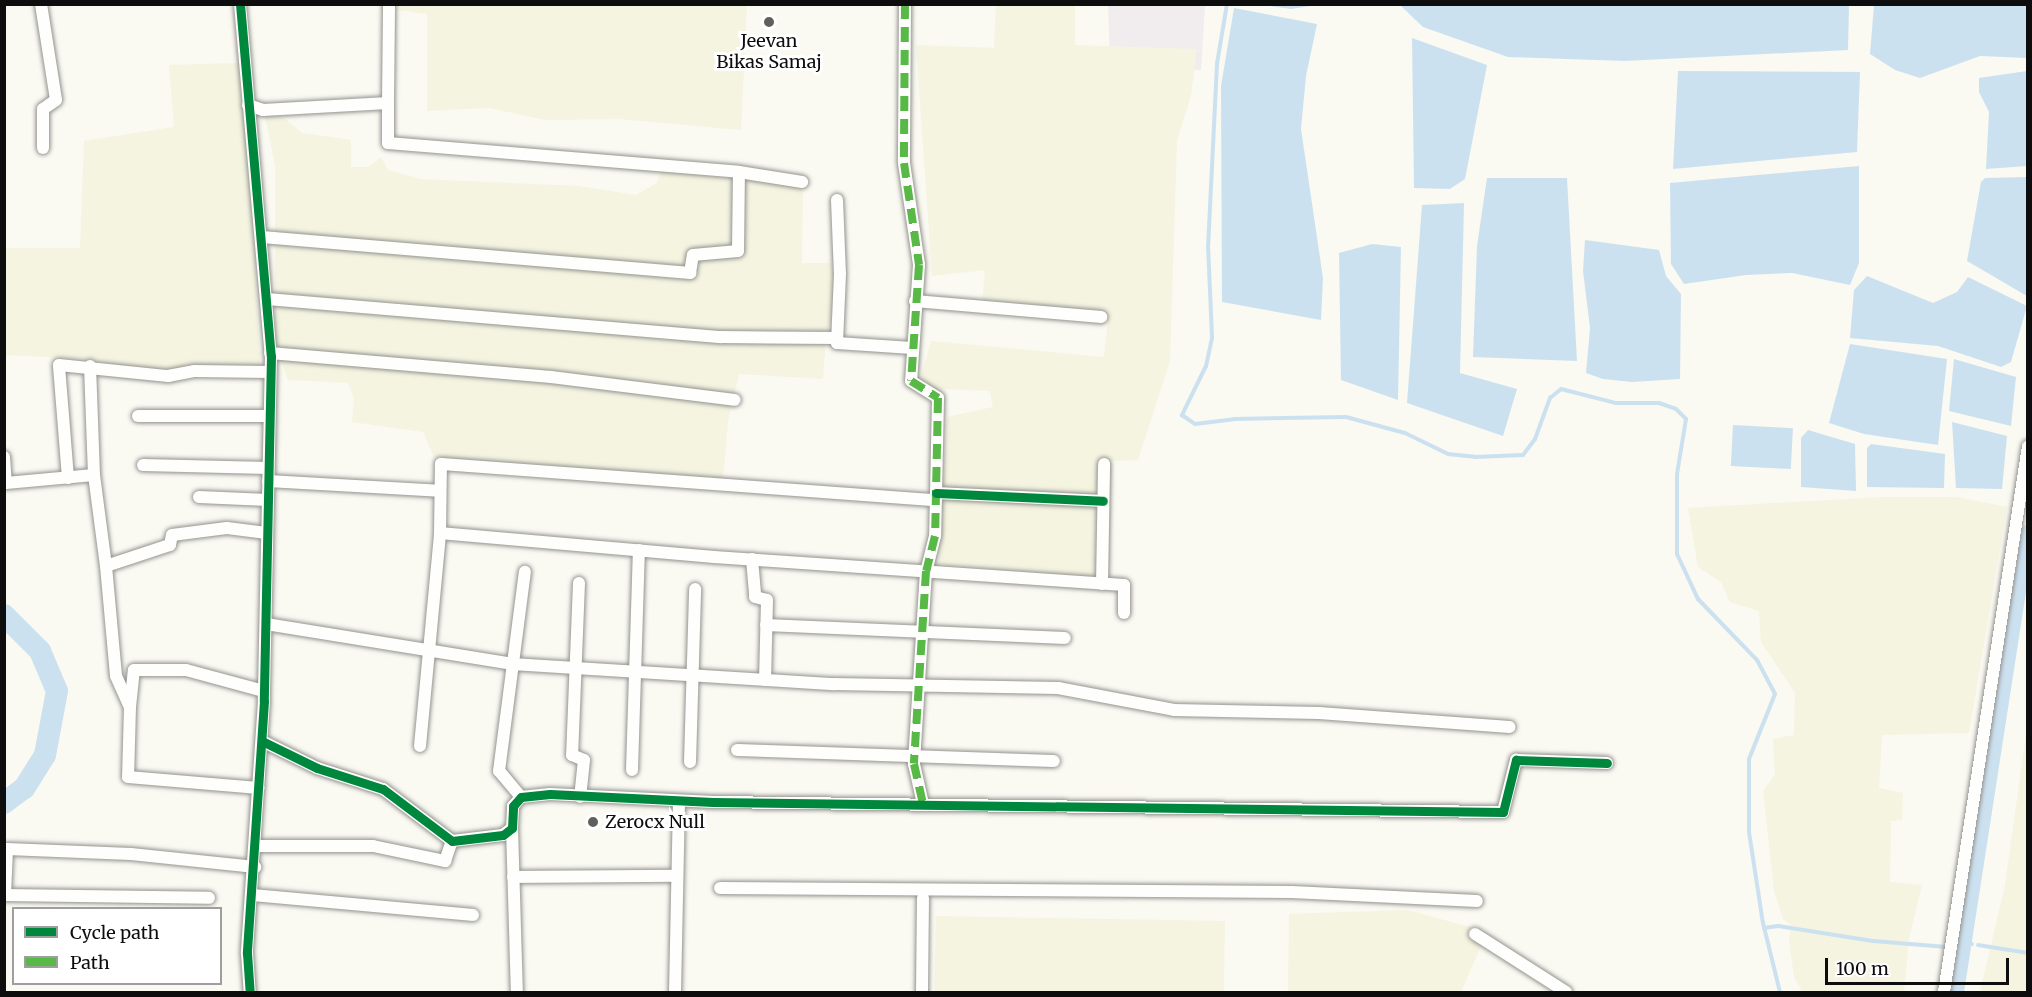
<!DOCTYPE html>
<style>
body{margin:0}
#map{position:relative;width:2032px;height:997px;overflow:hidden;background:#faf9f2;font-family:Merriweather,serif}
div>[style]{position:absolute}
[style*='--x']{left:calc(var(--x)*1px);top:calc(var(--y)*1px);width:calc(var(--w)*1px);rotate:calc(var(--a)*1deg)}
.industrial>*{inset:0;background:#f1ecee}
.farmland>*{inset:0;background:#f4f4e0;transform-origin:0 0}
.water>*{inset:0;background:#cce1f0;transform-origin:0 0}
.stream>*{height:4px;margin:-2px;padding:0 2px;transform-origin:2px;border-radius:2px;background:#cce1f0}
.canal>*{height:14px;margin:-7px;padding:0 7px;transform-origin:7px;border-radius:7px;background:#cce1f0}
.river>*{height:22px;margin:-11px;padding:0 11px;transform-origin:11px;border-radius:11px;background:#cce1f0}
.roads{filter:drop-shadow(0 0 2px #949390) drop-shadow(0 0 2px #949390)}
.minor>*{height:12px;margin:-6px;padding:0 6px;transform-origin:6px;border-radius:6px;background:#fefefd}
.quiet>*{height:8px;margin-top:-4px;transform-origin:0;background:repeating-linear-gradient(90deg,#58b947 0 15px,transparent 0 23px)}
.cycleway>*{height:9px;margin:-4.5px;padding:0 4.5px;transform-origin:4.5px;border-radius:4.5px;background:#00873e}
.dots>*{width:16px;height:16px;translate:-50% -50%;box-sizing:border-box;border:3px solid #fff;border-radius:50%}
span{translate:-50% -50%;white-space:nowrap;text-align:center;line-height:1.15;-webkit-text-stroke:6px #fff;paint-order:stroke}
.poi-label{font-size:18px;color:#0d0d0d}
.left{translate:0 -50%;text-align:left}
.frame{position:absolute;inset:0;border:6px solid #0d0d0d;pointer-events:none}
.legend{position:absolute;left:12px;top:907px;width:210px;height:78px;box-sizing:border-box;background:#fff;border:2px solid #9e9e9e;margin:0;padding:8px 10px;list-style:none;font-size:18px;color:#0d0d0d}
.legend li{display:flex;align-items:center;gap:12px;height:30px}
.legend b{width:30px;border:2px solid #9e9e9e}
.scale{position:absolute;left:1825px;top:958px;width:184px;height:27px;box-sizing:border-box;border:3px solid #0d0d0d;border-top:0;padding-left:8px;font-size:18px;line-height:21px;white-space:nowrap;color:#0d0d0d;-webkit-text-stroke:4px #fff;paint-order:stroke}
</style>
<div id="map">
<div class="industrial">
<div style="clip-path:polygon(1108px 5px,1205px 5px,1201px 70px,1110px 63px)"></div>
</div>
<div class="farmland">
<div style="clip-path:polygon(1075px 4px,1075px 45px,1197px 49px,1191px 96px,1177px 140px,1170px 361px,1138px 460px,1112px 461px,1109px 579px,939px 564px,947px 417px,993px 407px,990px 391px,918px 388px,931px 341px,1104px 357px,1108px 320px,982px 307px,985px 270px,932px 276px,916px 45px,994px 48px,996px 5px)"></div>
<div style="clip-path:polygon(390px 5px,747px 5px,741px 130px,619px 119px,546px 120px,489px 108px,427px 111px,427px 14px,391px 9px)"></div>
<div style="clip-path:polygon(239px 63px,252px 207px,260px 367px,147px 371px,88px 359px,5px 355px,5px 248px,80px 248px,84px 141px,174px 127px,169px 65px)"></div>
<div style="clip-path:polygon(277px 112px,302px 133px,351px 140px,351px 167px,369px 167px,381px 157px,388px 170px,420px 179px,578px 186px,636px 195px,657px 183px,661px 170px,803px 184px,802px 263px,832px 263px,835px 300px,826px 337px,823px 379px,739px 374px,728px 421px,723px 479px,434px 457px,423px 432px,352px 422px,354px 398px,348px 383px,288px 380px,275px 345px,275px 165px,265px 116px)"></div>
<div style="clip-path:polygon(1885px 497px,1956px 497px,2007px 507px,1969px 733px,1882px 735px,1879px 788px,1903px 793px,1902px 820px,1891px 821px,1890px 882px,1922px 885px,1909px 939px,1904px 992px,1802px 992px,1794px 977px,1789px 939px,1791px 925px,1783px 919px,1774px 891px,1763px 791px,1775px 775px,1773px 739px,1794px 735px,1795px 693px,1761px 642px,1759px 611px,1730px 602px,1721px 582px,1698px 567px,1688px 508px)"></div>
<div style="clip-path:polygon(2027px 727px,2027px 992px,1980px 992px,2005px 885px)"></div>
<div style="clip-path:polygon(1408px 910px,1487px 932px,1461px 992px,1288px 992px,1289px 914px)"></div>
<div style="left:936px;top:916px;width:289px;height:76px;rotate:1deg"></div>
</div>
<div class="water">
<div style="clip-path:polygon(1263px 5px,1317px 4px,1317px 5px,1291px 9px)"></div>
<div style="clip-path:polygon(1400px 5px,1849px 5px,1848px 50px,1625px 61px,1508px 57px,1423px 27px)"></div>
<div style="clip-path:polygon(1874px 5px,2027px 5px,2027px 58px,1980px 56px,1920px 78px,1895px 70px,1870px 54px)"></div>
<div style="clip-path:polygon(1234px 8px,1317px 24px,1306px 76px,1301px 129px,1323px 278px,1321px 320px,1222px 302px,1221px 86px)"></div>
<div style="clip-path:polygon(1412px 38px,1487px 65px,1465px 179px,1450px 189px,1414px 188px)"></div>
<div style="clip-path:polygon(1678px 71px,1860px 72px,1857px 152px,1673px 169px)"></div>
<div style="clip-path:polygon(2027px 71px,2027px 166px,1986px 169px,1989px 112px,1979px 92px,1979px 78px)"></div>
<div style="clip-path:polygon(1859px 166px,1859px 263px,1850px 285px,1792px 273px,1746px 275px,1684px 284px,1671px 264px,1670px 183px)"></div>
<div style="clip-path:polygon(2027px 177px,2028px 177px,2027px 296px,1967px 261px,1981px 182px,1985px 178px)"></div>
<div style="clip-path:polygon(1487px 178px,1567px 178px,1577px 361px,1473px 357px,1477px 246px)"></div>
<div style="clip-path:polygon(1464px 203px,1460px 373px,1517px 389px,1503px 436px,1407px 403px,1422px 205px)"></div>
<div style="clip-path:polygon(1585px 240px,1659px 250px,1666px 276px,1681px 294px,1680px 379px,1632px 382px,1603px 379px,1586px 373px,1590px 328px,1583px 271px)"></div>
<div style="clip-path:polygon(1372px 244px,1401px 247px,1398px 400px,1341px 380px,1339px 253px)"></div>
<div style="clip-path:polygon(1867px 276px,1933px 303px,1957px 292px,1968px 277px,2027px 306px,2011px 362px,2001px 367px,1938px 346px,1850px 338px,1854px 290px)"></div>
<div style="clip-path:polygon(1850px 344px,1947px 359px,1938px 445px,1864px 434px,1829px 423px)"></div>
<div style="clip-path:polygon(1954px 359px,2016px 377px,2011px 426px,1949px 411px)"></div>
<div style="clip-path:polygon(1952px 422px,2007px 436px,2002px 489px,1956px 488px)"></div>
<div style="left:1733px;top:425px;width:60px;height:41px;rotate:3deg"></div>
<div style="clip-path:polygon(1808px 430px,1855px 444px,1856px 491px,1801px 487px,1801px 438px)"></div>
<div style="clip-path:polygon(1871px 444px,1945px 454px,1944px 488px,1867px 487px,1867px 448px)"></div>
</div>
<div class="stream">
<div style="--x:1227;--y:4;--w:61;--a:99.5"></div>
<div style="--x:1217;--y:64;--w:181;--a:92.8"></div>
<div style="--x:1208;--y:245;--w:93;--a:87.5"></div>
<div style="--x:1212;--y:338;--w:29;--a:102"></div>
<div style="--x:1206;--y:366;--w:55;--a:116.1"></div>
<div style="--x:1182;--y:415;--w:16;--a:35"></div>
<div style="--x:1195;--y:424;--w:39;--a:-7"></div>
<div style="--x:1234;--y:419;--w:112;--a:-1"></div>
<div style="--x:1346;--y:417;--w:61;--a:15.2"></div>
<div style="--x:1405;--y:433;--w:48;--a:26"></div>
<div style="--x:1448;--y:454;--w:27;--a:6"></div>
<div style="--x:1475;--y:457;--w:48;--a:-2.4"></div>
<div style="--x:1523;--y:455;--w:20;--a:-53"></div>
<div style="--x:1535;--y:439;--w:44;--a:-69.9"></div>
<div style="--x:1550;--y:398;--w:14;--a:-39"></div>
<div style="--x:1561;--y:389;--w:57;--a:14.3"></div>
<div style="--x:1616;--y:403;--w:43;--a:0"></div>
<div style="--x:1659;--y:403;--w:18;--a:19"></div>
<div style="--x:1676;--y:409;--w:14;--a:45"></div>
<div style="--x:1686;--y:419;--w:56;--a:99.3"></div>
<div style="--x:1677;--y:474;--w:80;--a:90"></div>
<div style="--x:1677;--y:554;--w:50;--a:65"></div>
<div style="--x:1698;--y:599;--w:85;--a:46"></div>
<div style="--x:1757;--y:660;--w:38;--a:62"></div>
<div style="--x:1775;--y:694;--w:70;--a:111.8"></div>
<div style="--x:1749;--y:759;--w:73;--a:90"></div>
<div style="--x:1749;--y:832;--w:92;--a:81.3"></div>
<div style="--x:1763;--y:923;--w:71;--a:76.2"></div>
<div style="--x:1764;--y:928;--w:14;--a:-8"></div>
<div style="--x:1778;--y:926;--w:96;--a:9"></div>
<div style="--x:1873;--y:941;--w:74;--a:4.6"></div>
<div style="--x:1965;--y:943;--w:7;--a:8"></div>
<div style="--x:1978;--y:945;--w:51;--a:9.1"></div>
<div style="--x:1958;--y:950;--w:6;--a:0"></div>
</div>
<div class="canal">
<div style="--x:1957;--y:992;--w:466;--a:-81.2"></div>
</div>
<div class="river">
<div style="--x:4;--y:615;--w:51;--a:45"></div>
<div style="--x:40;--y:651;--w:43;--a:67"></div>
<div style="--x:57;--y:691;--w:65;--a:100.6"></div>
<div style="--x:45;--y:755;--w:39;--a:122"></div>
<div style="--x:24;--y:788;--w:25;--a:143"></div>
</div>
<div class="roads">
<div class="minor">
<div style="--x:41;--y:4;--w:97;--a:81.1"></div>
<div style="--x:56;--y:100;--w:16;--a:145"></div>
<div style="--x:43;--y:109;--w:39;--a:90"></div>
<div style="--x:240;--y:4;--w:353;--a:85"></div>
<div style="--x:271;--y:356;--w:345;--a:91.2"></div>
<div style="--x:264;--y:701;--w:253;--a:93.9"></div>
<div style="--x:247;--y:953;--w:39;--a:86"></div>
<div style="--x:905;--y:4;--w:159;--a:90.4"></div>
<div style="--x:904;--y:163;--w:103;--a:81.6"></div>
<div style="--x:919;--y:265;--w:116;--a:93.9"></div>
<div style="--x:911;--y:381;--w:32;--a:32"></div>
<div style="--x:938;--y:398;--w:138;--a:91.2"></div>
<div style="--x:935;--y:536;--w:36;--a:104"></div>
<div style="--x:926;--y:571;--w:193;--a:93.6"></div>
<div style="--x:914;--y:764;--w:41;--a:77.3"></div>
<div style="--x:388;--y:103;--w:99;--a:-89.4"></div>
<div style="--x:248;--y:105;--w:16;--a:18"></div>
<div style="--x:263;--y:110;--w:125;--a:-3.2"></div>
<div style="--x:388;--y:103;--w:40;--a:90"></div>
<div style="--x:388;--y:143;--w:352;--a:4.7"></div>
<div style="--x:739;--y:172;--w:64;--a:9"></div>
<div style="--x:837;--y:200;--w:74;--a:87.7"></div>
<div style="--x:840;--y:274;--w:69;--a:92.5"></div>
<div style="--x:837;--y:343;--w:75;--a:3.8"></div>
<div style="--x:262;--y:237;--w:430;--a:4.8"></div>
<div style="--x:690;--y:273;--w:18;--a:-81"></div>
<div style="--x:693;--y:255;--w:45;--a:-5.1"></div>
<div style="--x:738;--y:251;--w:79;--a:-89.3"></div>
<div style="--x:267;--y:299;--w:456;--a:4.8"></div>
<div style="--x:721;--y:337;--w:116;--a:0.5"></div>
<div style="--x:915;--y:301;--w:187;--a:4.9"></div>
<div style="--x:270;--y:353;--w:282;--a:4.9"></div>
<div style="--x:551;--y:377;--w:185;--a:7.1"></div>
<div style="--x:90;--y:366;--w:109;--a:87.9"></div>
<div style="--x:138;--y:416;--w:131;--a:0"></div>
<div style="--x:4;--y:457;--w:26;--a:86"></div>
<div style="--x:6;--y:483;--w:88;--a:-5.2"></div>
<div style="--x:94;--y:475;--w:92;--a:82.5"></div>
<div style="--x:106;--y:566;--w:67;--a:-18.2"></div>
<div style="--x:170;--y:545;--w:10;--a:-79"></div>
<div style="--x:172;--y:535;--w:55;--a:-7.3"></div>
<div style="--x:227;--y:528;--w:40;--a:7.1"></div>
<div style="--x:143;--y:465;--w:125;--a:1.4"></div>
<div style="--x:68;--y:478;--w:113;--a:-94.6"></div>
<div style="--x:59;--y:365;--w:110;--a:5.8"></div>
<div style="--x:168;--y:376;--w:26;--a:-11"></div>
<div style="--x:194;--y:371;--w:76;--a:0.8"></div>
<div style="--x:268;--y:481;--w:171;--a:3.3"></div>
<div style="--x:936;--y:493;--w:167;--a:2.7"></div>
<div style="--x:199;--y:497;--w:69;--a:2.5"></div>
<div style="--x:440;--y:533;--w:275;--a:5"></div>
<div style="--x:714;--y:557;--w:411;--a:3.9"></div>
<div style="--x:1124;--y:585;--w:28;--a:90"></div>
<div style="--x:752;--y:559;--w:38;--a:85"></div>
<div style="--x:755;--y:597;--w:12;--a:14"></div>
<div style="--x:767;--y:600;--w:80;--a:91.4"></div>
<div style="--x:106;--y:566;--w:110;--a:84.8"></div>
<div style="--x:116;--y:676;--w:34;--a:66"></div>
<div style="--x:130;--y:707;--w:37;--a:-84"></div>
<div style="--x:134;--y:670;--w:52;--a:0"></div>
<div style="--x:186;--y:670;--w:81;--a:15.1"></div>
<div style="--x:579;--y:583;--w:172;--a:92.3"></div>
<div style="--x:572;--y:755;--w:13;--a:23"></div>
<div style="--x:584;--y:760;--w:37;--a:96"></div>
<div style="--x:1102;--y:584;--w:120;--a:-89"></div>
<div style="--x:266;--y:624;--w:249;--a:9.2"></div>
<div style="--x:512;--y:664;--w:323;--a:3.6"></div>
<div style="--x:834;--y:684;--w:224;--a:1"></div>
<div style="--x:1058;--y:688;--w:118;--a:10.7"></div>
<div style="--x:1174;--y:710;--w:145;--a:1.2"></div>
<div style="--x:1319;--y:713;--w:191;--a:4.2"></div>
<div style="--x:766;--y:625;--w:299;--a:2.5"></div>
<div style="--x:130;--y:707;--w:70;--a:91.6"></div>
<div style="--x:128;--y:777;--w:131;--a:4.8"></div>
<div style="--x:262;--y:741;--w:61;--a:26.1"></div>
<div style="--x:317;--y:768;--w:69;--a:17.7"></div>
<div style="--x:383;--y:789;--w:86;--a:37"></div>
<div style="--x:452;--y:841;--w:51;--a:-6.7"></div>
<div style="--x:503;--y:835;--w:11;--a:-38"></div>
<div style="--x:512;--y:828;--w:22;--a:-87"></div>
<div style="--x:513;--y:806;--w:12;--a:-48"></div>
<div style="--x:521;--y:797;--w:29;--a:-6"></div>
<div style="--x:550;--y:794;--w:163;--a:2.8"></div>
<div style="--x:713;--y:802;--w:790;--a:0.73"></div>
<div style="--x:1503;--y:812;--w:54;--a:-76"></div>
<div style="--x:1516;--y:760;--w:91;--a:1.9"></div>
<div style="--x:420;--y:746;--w:214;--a:-84.6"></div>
<div style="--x:440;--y:533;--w:69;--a:-89.2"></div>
<div style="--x:441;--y:464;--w:496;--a:4.2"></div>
<div style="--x:737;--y:750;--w:317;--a:2"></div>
<div style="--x:690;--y:762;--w:173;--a:-88.3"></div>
<div style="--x:632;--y:770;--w:220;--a:-88.2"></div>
<div style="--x:521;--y:797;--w:34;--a:-130"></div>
<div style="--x:499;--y:771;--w:201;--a:-82.6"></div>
<div style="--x:512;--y:828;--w:164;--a:88.3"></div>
<div style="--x:256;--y:846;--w:117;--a:0"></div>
<div style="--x:373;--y:846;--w:74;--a:11.8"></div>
<div style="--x:445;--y:861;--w:21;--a:-71"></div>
<div style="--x:513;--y:877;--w:162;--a:-0.4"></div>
<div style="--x:720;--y:888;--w:572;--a:0.4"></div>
<div style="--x:1292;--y:892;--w:185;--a:2.8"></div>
<div style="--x:4;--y:895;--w:205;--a:0.8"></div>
<div style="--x:5;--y:895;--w:46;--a:-87.5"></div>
<div style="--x:7;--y:849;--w:124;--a:2.3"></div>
<div style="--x:131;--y:854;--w:125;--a:6"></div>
<div style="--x:253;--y:895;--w:221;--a:5.2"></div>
<div style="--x:1475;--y:934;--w:108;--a:32.5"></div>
<div style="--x:675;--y:992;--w:191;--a:-88.8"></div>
<div style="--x:922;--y:992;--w:94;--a:-89.4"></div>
<div style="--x:1944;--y:992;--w:552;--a:-81.25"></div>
</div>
</div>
<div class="quiet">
<div style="--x:905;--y:4;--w:159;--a:90.4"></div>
<div style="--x:904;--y:163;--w:103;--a:81.6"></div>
<div style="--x:919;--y:265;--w:116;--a:93.9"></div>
<div style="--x:911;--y:381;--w:32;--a:32"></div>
<div style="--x:938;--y:398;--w:138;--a:91.2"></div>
<div style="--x:935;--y:536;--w:36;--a:104"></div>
<div style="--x:926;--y:571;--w:193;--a:93.6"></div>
<div style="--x:914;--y:764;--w:41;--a:77.3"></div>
</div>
<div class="cycleway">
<div style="--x:240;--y:4;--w:353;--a:85"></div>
<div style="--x:271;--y:356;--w:345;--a:91.2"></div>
<div style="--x:264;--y:701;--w:253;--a:93.9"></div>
<div style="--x:247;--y:953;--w:39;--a:86"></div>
<div style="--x:936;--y:493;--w:167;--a:2.7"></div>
<div style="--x:262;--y:741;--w:61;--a:26.1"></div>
<div style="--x:317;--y:768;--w:69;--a:17.7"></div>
<div style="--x:383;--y:789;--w:86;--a:37"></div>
<div style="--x:452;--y:841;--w:51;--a:-6.7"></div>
<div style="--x:503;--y:835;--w:11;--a:-38"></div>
<div style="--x:512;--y:828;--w:22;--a:-87"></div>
<div style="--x:513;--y:806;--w:12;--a:-48"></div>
<div style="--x:521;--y:797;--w:29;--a:-6"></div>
<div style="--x:550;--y:794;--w:163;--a:2.8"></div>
<div style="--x:713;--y:802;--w:790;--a:0.73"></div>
<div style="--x:1503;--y:812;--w:54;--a:-76"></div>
<div style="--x:1516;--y:760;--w:91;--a:1.9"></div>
</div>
<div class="dots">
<div style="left:769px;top:22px;background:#60605d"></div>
<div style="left:593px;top:822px;background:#60605d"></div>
</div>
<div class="poi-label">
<span style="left:769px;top:52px">Jeevan<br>Bikas Samaj</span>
<span class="left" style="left:605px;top:822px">Zerocx Null</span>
</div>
<div class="frame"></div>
<ul class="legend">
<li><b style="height:8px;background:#00873e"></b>Cycle path</li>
<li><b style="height:8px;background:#58b947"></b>Path</li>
</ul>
<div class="scale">100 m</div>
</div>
